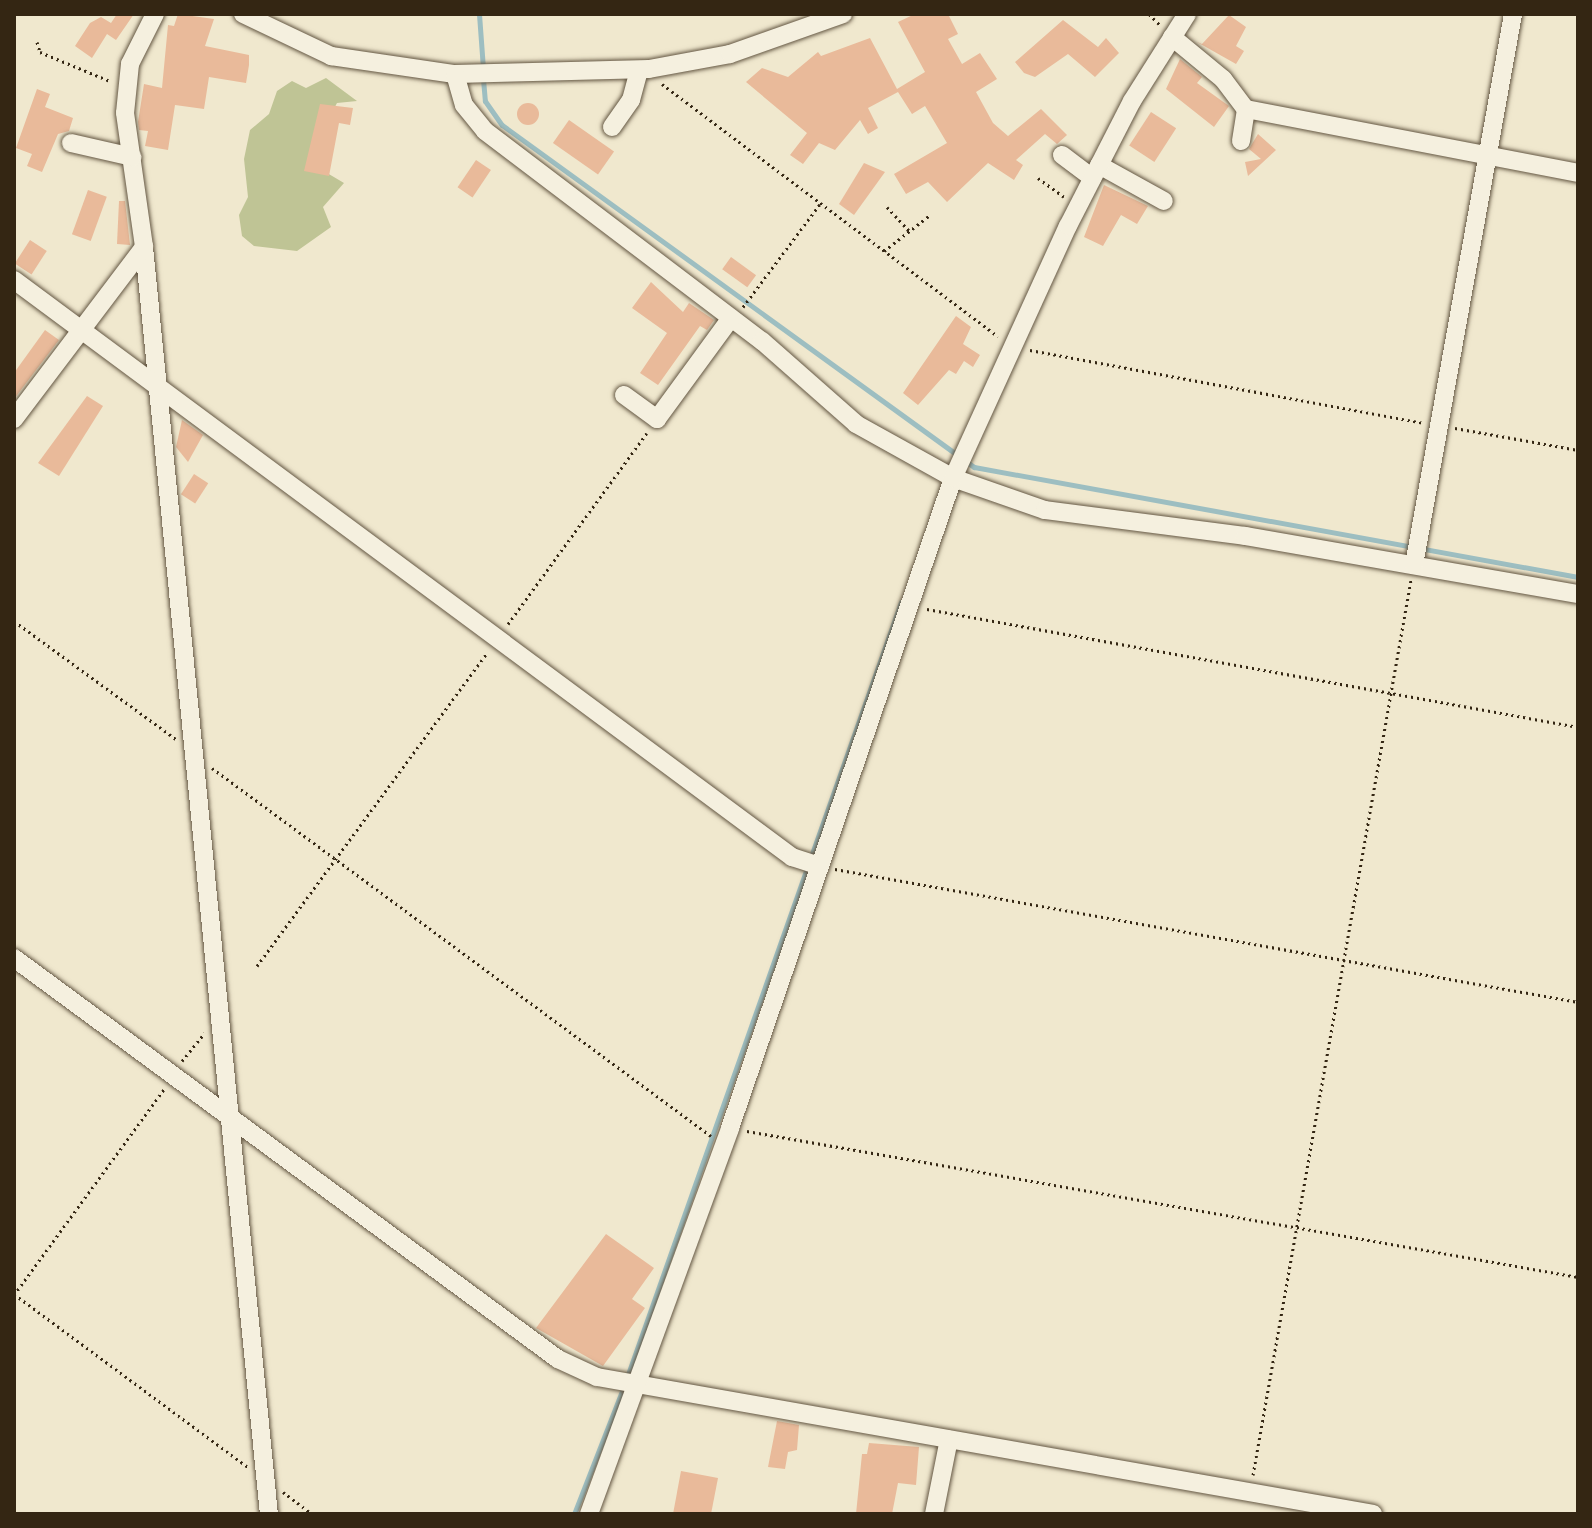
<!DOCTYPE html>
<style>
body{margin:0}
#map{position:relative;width:1592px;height:1528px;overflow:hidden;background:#f0e8ce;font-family:Vollkorn,serif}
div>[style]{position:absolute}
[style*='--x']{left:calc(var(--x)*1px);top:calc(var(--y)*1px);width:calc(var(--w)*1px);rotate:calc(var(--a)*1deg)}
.green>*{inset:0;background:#bfc495}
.stream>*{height:5px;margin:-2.5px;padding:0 2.5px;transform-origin:2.5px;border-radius:2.5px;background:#9dbec1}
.building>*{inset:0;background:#e9ba9a;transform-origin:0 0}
.round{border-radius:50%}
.path>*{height:3px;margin-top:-1.5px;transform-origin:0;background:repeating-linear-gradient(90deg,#342613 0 2px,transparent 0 6px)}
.roads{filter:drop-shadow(0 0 2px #635642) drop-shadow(0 0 2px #635642)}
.minor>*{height:18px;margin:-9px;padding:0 9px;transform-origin:9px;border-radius:9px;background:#f5f0df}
span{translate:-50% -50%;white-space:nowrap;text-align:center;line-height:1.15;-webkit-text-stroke:8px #f5f0df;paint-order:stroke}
.frame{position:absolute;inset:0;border:16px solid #342613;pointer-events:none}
</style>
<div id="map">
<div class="green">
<div style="clip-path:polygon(326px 78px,357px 101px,337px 103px,329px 118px,322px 170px,344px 183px,323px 207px,331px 227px,297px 251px,254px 246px,242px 236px,239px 215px,248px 197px,244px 159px,250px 130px,269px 114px,277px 91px,292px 81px,306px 88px)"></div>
</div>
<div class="stream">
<div style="--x:479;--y:14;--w:55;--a:85.8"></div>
<div style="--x:483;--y:79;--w:22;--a:85"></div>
<div style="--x:485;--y:101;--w:29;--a:55"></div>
<div style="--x:502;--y:125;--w:583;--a:35.93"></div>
<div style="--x:974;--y:467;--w:614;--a:10.32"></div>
<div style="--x:627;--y:1377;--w:822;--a:-70.53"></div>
<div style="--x:574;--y:1514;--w:137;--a:-68.7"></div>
</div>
<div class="building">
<div style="clip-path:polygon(117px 14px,134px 14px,116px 40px,107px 34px,92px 58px,75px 46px,90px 23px,101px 17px,111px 23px)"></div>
<div style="clip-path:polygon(178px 14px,214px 19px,205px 46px,249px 55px,249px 65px,246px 83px,209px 77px,204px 109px,175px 105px,168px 150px,145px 146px,148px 131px,139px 130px,138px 122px,144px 84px,162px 88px,168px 25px,174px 26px)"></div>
<div style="clip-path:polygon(915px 14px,948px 14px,958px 34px,948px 39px,962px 64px,980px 53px,997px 79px,976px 92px,993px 123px,1008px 136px,1041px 109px,1067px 135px,1057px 144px,1045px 134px,1016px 160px,1023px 165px,1014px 180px,988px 163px,947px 202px,928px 182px,906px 194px,894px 174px,947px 143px,925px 106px,912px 114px,898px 92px,868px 108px,878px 128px,868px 134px,860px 120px,835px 150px,819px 143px,803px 164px,790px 155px,807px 133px,746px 82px,762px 68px,788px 77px,818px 52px,821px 56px,870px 38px,897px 89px,925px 72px,898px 22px)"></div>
<div style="clip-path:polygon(1229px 15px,1246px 27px,1236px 46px,1244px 51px,1236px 64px,1197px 42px,1202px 44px)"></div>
<div style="clip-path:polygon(1063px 20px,1098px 47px,1106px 38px,1119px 53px,1095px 77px,1068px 54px,1035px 77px,1024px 73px,1015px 62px)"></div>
<div style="clip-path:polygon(1180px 59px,1202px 77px,1197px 83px,1229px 106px,1214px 127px,1166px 89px)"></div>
<div style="clip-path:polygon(37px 89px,50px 94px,45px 107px,73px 118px,69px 131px,58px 134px,42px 172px,27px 166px,32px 154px,16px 148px)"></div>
<div class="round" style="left:517px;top:103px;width:22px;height:22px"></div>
<div style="clip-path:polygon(320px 104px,353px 108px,350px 125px,339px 123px,329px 176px,304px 171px)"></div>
<div style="left:1151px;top:112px;width:30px;height:40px;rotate:33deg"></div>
<div style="left:569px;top:120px;width:55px;height:28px;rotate:35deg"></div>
<div style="clip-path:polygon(1258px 134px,1276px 150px,1248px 176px,1245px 162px,1261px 159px,1249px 149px)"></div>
<div style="left:476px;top:160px;width:18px;height:33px;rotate:34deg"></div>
<div style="clip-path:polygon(864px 163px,885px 172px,854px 215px,839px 204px)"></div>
<div style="clip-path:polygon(1104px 185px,1148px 206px,1137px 224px,1121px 215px,1103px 246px,1084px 237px)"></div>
<div style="left:88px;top:190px;width:20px;height:47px;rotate:20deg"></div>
<div style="clip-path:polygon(119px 201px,125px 201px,130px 245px,117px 244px)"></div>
<div style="left:30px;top:240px;width:20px;height:28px;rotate:33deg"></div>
<div style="left:731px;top:257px;width:31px;height:15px;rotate:36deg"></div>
<div style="clip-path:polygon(651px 282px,683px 312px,689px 303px,714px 320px,707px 330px,700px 326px,658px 385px,640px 373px,667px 333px,632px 308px)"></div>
<div style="clip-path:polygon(956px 316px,971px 327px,963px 344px,980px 355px,973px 367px,964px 361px,956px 374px,949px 370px,918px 405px,903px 393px)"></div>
<div style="clip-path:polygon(45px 330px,59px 340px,14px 399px,14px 373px)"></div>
<div style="clip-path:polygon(87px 396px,103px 406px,59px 476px,38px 463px)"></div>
<div style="clip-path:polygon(182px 420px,203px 435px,188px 462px,176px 447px)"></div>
<div style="left:194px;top:474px;width:17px;height:24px;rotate:33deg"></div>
<div style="clip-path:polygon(606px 1234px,654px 1268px,632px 1299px,645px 1308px,603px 1366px,536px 1328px)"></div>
<div style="clip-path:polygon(777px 1421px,799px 1425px,797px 1450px,788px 1452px,785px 1469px,768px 1467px)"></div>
<div style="clip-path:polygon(869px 1443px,919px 1447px,916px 1485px,898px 1483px,892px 1514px,856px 1514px,862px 1454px,867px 1454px)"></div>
<div style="clip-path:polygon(681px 1471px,718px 1478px,711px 1514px,673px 1514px)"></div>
</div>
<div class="path">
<div style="--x:1149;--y:14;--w:17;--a:45"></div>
<div style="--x:37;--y:42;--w:10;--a:73"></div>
<div style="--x:40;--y:52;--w:76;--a:22.5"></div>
<div style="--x:662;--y:84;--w:420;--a:36.9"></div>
<div style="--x:1038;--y:178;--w:32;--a:36"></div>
<div style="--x:887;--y:207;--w:33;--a:47"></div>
<div style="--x:884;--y:251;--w:58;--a:-38"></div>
<div style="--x:743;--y:307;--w:129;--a:-53.2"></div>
<div style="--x:1030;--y:350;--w:400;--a:10.5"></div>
<div style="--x:1455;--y:428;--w:125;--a:10.1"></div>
<div style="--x:927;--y:609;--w:662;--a:10.27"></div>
<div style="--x:14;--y:621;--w:202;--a:36.1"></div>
<div style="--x:508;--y:624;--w:236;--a:-54"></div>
<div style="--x:212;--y:768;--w:620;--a:36.41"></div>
<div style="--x:835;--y:869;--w:755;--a:10.15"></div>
<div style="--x:257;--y:966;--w:388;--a:-53.7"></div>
<div style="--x:182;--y:1061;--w:36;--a:-51"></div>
<div style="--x:747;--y:1131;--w:844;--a:9.96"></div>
<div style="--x:14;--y:1294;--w:291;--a:36.5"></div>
<div style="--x:14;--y:1295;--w:256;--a:-53.9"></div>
<div style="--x:1253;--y:1475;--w:909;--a:-79.99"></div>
<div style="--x:283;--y:1492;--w:36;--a:37"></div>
</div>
<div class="roads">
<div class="minor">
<div style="--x:155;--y:14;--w:56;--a:116.6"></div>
<div style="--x:130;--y:64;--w:49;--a:95.8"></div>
<div style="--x:125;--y:113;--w:135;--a:81.9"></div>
<div style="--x:144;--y:247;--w:1273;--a:84.37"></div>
<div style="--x:243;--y:14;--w:98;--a:25.5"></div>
<div style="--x:331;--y:56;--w:125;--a:8.3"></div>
<div style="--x:455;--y:74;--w:194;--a:-1.5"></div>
<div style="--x:649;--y:69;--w:82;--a:-10.5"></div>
<div style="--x:730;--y:54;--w:120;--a:-19.5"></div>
<div style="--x:1172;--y:37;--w:66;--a:39.5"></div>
<div style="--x:1223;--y:79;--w:38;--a:53"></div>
<div style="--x:1246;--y:109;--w:338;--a:10.9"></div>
<div style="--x:455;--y:74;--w:32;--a:74"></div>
<div style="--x:464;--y:105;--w:33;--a:51"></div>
<div style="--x:485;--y:131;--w:348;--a:37.2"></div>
<div style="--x:762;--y:341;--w:125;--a:41.4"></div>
<div style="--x:856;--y:424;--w:111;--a:29.1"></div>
<div style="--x:953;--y:478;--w:97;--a:19.2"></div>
<div style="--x:1045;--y:510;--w:202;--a:7.4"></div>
<div style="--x:1245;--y:536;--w:338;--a:9.9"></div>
<div style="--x:612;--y:127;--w:33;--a:-55"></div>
<div style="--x:631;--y:100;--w:31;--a:-75"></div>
<div style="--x:1241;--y:141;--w:32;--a:-81"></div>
<div style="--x:71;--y:143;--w:63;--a:12.9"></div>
<div style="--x:1062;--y:155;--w:38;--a:37"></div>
<div style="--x:1099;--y:165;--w:74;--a:29"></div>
<div style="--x:14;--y:280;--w:969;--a:36.56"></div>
<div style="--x:792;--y:857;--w:29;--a:18"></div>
<div style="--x:624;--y:395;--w:41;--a:36"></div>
<div style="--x:657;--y:419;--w:125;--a:-53.8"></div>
<div style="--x:14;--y:419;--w:216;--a:-52.9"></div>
<div style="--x:1414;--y:565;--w:560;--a:-79.81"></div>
<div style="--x:14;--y:958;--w:676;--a:36.4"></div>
<div style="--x:558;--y:1359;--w:43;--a:24.8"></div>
<div style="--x:597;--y:1377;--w:788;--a:10.01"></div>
<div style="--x:589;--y:1514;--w:411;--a:-69.9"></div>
<div style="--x:730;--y:1128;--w:687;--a:-71.06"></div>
<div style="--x:953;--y:478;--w:277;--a:-65.5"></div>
<div style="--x:1068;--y:226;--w:140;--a:-62.9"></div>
<div style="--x:1132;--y:101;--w:103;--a:-57.7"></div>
<div style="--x:934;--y:1514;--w:76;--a:-78.7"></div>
</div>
</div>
<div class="frame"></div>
</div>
